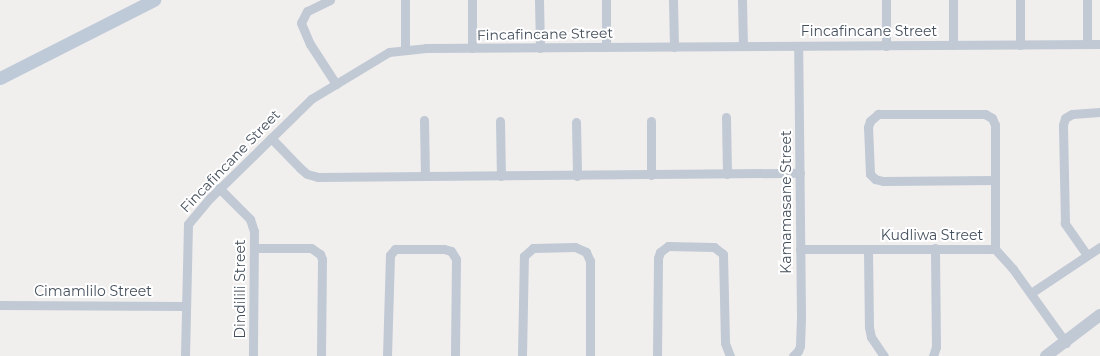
<!DOCTYPE html>
<style>
body{margin:0}
#map{position:relative;width:1100px;height:356px;overflow:hidden;background:#f1eeee;font-family:Montserrat,sans-serif}
div>[style]{position:absolute}
[style*='--x']{left:calc(var(--x)*1px);top:calc(var(--y)*1px);width:calc(var(--w)*1px);rotate:calc(var(--a)*1deg)}
.minor>*{height:9px;margin:-4.5px;padding:0 4.5px;transform-origin:4.5px;border-radius:4.5px;background:#c0c9d4}
.tertiary>*{height:12px;margin:-6px;padding:0 6px;transform-origin:6px;border-radius:6px;background:#c0c9d4}
.secondary>*{height:13px;margin:-6.5px;padding:0 6.5px;transform-origin:6.5px;border-radius:6.5px;background:#bfcad8}
span{translate:-50% -50%;white-space:nowrap;text-align:center;line-height:1.15;-webkit-text-stroke:4px #fff;paint-order:stroke}
.street-label{font-size:14px;color:#45505d}
</style>
<div id="map">
<div class="minor">
<div style="--x:330;--y:0;--w:25;--a:154"></div>
<div style="--x:307;--y:11;--w:13;--a:117"></div>
<div style="--x:301;--y:23;--w:23;--a:67"></div>
<div style="--x:310;--y:44;--w:48;--a:57"></div>
<div style="--x:405;--y:0;--w:49;--a:90"></div>
<div style="--x:472;--y:0;--w:48;--a:90"></div>
<div style="--x:539;--y:0;--w:48;--a:88.8"></div>
<div style="--x:606;--y:0;--w:47;--a:90"></div>
<div style="--x:673;--y:0;--w:47;--a:88.8"></div>
<div style="--x:742;--y:0;--w:46;--a:88.8"></div>
<div style="--x:886;--y:0;--w:46;--a:90"></div>
<div style="--x:953;--y:0;--w:45;--a:90"></div>
<div style="--x:1020;--y:0;--w:45;--a:90"></div>
<div style="--x:1087;--y:44;--w:44;--a:-90"></div>
<div style="--x:726;--y:117;--w:57;--a:89"></div>
<div style="--x:424;--y:120;--w:56;--a:89"></div>
<div style="--x:500;--y:121;--w:55;--a:89"></div>
<div style="--x:576;--y:122;--w:54;--a:88.9"></div>
<div style="--x:271;--y:138;--w:42;--a:46"></div>
<div style="--x:300;--y:168;--w:9;--a:41"></div>
<div style="--x:307;--y:174;--w:11;--a:15"></div>
<div style="--x:318;--y:177;--w:482;--a:-0.5"></div>
<div style="--x:651;--y:175;--w:54;--a:-90"></div>
<div style="--x:995;--y:180;--w:112;--a:179.5"></div>
<div style="--x:883;--y:181;--w:8;--a:-166"></div>
<div style="--x:875;--y:179;--w:7;--a:-135"></div>
<div style="--x:870;--y:174;--w:47;--a:-92.4"></div>
<div style="--x:868;--y:127;--w:6;--a:-72"></div>
<div style="--x:870;--y:121;--w:11;--a:-41"></div>
<div style="--x:878;--y:114;--w:107;--a:0"></div>
<div style="--x:985;--y:114;--w:8;--a:30"></div>
<div style="--x:992;--y:118;--w:8;--a:67"></div>
<div style="--x:995;--y:125;--w:124;--a:90"></div>
<div style="--x:219;--y:188;--w:44;--a:45"></div>
<div style="--x:250;--y:219;--w:13;--a:72"></div>
<div style="--x:254;--y:231;--w:125;--a:90.5"></div>
<div style="--x:255;--y:248;--w:56;--a:0"></div>
<div style="--x:311;--y:248;--w:11;--a:34"></div>
<div style="--x:320;--y:254;--w:5;--a:68"></div>
<div style="--x:322;--y:259;--w:97;--a:90.6"></div>
<div style="--x:800;--y:249;--w:195;--a:0"></div>
<div style="--x:995;--y:249;--w:27;--a:48"></div>
<div style="--x:1013;--y:269;--w:91;--a:54.4"></div>
<div style="--x:868;--y:249;--w:78;--a:89.3"></div>
<div style="--x:869;--y:327;--w:10;--a:79"></div>
<div style="--x:871;--y:337;--w:23;--a:56"></div>
<div style="--x:1087;--y:255;--w:39;--a:-125"></div>
<div style="--x:1065;--y:223;--w:98;--a:-91.2"></div>
<div style="--x:1063;--y:125;--w:7;--a:-74"></div>
<div style="--x:1065;--y:118;--w:8;--a:-30"></div>
<div style="--x:1072;--y:114;--w:28;--a:-4"></div>
<div style="--x:1031;--y:293;--w:83;--a:-33.7"></div>
<div style="--x:0;--y:305;--w:185;--a:0.3"></div>
<div style="--x:185;--y:356;--w:132;--a:-88.7"></div>
<div style="--x:188;--y:224;--w:34;--a:-50"></div>
<div style="--x:210;--y:198;--w:141;--a:-44.4"></div>
<div style="--x:311;--y:99;--w:91;--a:-31.1"></div>
<div style="--x:389;--y:52;--w:37;--a:-6"></div>
<div style="--x:426;--y:48;--w:674;--a:-0.34"></div>
<div style="--x:387;--y:356;--w:101;--a:-88.3"></div>
<div style="--x:390;--y:255;--w:8;--a:-50"></div>
<div style="--x:395;--y:249;--w:49;--a:0"></div>
<div style="--x:444;--y:249;--w:7;--a:16"></div>
<div style="--x:451;--y:251;--w:9;--a:58"></div>
<div style="--x:456;--y:259;--w:97;--a:90.6"></div>
<div style="--x:522;--y:356;--w:100;--a:-88.9"></div>
<div style="--x:524;--y:256;--w:12;--a:-42"></div>
<div style="--x:533;--y:248;--w:42;--a:-1.4"></div>
<div style="--x:575;--y:247;--w:12;--a:24"></div>
<div style="--x:586;--y:252;--w:10;--a:66"></div>
<div style="--x:590;--y:261;--w:95;--a:90"></div>
<div style="--x:657;--y:356;--w:98;--a:-89.4"></div>
<div style="--x:658;--y:258;--w:6;--a:-72"></div>
<div style="--x:660;--y:252;--w:10;--a:-37"></div>
<div style="--x:668;--y:246;--w:46;--a:1.2"></div>
<div style="--x:714;--y:247;--w:11;--a:38"></div>
<div style="--x:723;--y:254;--w:89;--a:88.7"></div>
<div style="--x:725;--y:343;--w:14;--a:69"></div>
<div style="--x:793;--y:356;--w:7;--a:-45"></div>
<div style="--x:798;--y:351;--w:5;--a:-68"></div>
<div style="--x:800;--y:346;--w:30;--a:-88"></div>
<div style="--x:801;--y:316;--w:270;--a:-90.6"></div>
<div style="--x:933;--y:356;--w:9;--a:-72"></div>
<div style="--x:936;--y:347;--w:99;--a:-90.6"></div>
</div>
<div class="tertiary">
<div style="--x:1046;--y:356;--w:68;--a:-37.2"></div>
</div>
<div class="secondary">
<div style="--x:0;--y:78;--w:173;--a:-26.9"></div>
</div>
<div class="street-label">
<span style="left:869px;top:31px">Fincafincane Street</span>
<span style="left:545px;top:34px;rotate:-1deg">Fincafincane Street</span>
<span style="left:230px;top:161px;rotate:-46deg">Fincafincane Street</span>
<span style="left:786px;top:202px;rotate:-90deg">Kamamasane Street</span>
<span style="left:932px;top:235px">Kudliwa Street</span>
<span style="left:240px;top:289px;rotate:-90deg">Dindilili Street</span>
<span style="left:93px;top:291px">Cimamlilo Street</span>
</div>
</div>
